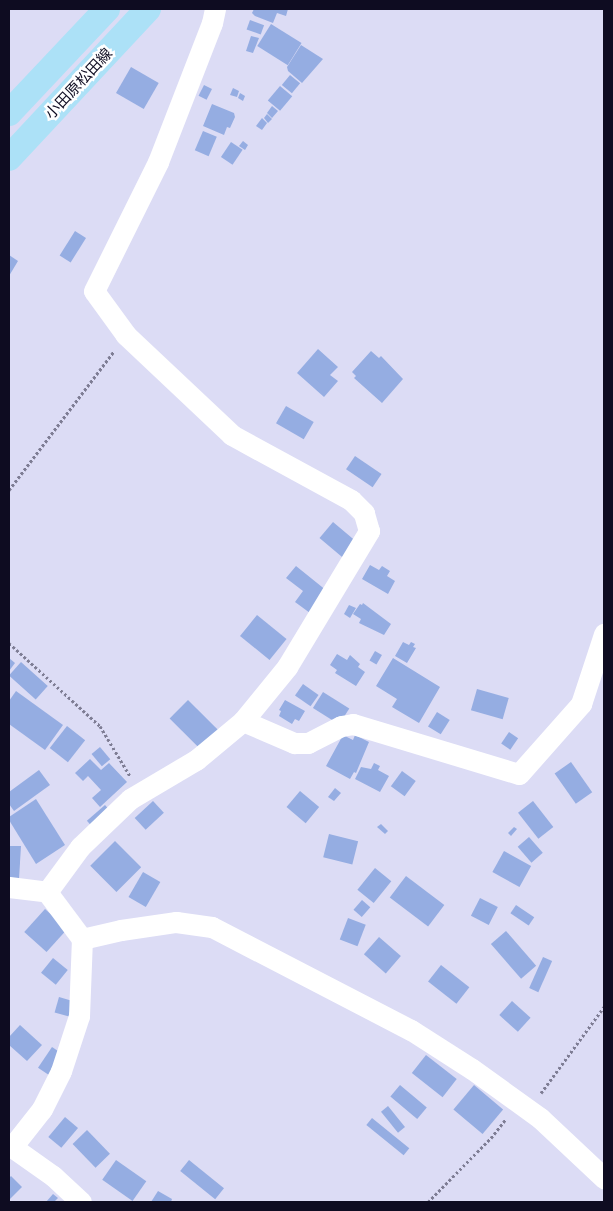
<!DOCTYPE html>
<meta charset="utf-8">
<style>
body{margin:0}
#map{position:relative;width:613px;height:1211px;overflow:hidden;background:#dcdcf5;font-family:Raleway,"Noto Sans JP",sans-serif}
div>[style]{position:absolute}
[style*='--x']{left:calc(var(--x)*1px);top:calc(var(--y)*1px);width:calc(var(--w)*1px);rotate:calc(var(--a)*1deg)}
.building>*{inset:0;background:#95ade2;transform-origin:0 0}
.path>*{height:3px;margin-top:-1.5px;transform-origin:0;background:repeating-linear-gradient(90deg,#7e7d94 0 2.5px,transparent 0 5px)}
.minor>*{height:21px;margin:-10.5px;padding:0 10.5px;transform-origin:10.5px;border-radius:10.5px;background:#fff}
.major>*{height:26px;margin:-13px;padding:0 13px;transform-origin:13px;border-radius:13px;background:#ace1f7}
span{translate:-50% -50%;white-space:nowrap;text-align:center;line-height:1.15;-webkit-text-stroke:5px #fff;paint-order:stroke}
.street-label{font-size:15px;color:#0e0c21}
.frame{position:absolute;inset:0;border:10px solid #0e0c21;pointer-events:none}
</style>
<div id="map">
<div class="building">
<div style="clip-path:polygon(254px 9px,288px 9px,286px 16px,277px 13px,273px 23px,255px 16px,252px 13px)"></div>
<div style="left:250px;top:20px;width:15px;height:10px;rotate:20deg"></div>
<div style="left:271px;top:24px;width:36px;height:26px;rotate:32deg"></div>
<div style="clip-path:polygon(251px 36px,259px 38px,253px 53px,246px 51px)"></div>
<div style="clip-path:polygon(301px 45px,323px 59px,302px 83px,288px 71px,287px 67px)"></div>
<div style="left:131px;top:67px;width:32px;height:30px;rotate:30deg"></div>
<div style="left:290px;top:75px;width:13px;height:13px;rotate:39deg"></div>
<div style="left:204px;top:85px;width:9px;height:12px;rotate:27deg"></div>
<div style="left:280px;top:86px;width:16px;height:19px;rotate:40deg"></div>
<div style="clip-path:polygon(233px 88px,239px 91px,237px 97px,230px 95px)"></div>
<div style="clip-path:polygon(240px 93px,245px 96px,243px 101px,238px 98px)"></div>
<div style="clip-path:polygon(212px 104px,234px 113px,235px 117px,230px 128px,227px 127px,224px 135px,203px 126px)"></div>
<div style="clip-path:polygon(272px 106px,278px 111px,272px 118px,267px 113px)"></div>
<div style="clip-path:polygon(267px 114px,272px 119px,268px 123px,264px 118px)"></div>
<div style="clip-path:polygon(262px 118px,267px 123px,262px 130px,256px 126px)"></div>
<div style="left:203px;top:131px;width:15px;height:21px;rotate:23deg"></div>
<div style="clip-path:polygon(243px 141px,248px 145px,245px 150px,239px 146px)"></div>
<div style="left:231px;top:142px;width:14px;height:18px;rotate:34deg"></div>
<div style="left:75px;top:231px;width:13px;height:29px;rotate:32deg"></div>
<div style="clip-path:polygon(9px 255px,18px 261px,9px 276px)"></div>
<div style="clip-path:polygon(318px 349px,338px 367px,330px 375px,338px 381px,324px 397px,297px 373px)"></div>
<div style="clip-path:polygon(371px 351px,379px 358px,381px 356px,403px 379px,382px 403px,354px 378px,356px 376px,352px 372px)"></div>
<div style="left:286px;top:406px;width:32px;height:20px;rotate:30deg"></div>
<div style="left:355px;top:456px;width:32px;height:16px;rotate:34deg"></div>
<div style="left:333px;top:522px;width:31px;height:21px;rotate:40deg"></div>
<div style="clip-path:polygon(370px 565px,379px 570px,382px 566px,390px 571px,387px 576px,395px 581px,388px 594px,362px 579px)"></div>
<div style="clip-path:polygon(296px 566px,327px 591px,310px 613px,295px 602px,303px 591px,286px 578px)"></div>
<div style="clip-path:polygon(363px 603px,391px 624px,384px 635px,359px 623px,361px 619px,353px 614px,360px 604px,362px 605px)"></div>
<div style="clip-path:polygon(349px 605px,356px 608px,350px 618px,344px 614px)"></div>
<div style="left:257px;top:615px;width:38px;height:27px;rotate:39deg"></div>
<div style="clip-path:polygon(403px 642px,409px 645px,411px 642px,415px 644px,413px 647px,416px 648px,407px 663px,395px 656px)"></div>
<div style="left:375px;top:651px;width:8px;height:11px;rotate:30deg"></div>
<div style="clip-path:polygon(337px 654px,347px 660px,350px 655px,360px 664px,358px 667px,365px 672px,356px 686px,335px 673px,337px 670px,330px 665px)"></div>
<div style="clip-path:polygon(9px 658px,15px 663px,9px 671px)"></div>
<div style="clip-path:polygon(393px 658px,440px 687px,419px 723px,392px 707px,397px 699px,376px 686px)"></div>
<div style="left:21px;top:662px;width:36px;height:18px;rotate:42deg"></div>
<div style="left:303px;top:684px;width:19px;height:14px;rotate:35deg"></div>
<div style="left:477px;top:689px;width:33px;height:22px;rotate:16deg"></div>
<div style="clip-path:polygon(16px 691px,63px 725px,45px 750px,9px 724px,9px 701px)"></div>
<div style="left:323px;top:692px;width:31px;height:19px;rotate:32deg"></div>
<div style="left:188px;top:700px;width:44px;height:26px;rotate:45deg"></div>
<div style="clip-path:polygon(285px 700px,305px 711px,299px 721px,295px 719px,292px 724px,279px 716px,281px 711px,279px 710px)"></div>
<div style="left:437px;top:712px;width:15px;height:17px;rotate:32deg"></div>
<div style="left:67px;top:726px;width:23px;height:28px;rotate:38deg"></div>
<div style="left:509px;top:732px;width:11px;height:14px;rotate:34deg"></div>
<div style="clip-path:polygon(343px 735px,353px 740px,355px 735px,369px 742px,356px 773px,354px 772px,350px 779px,326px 766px)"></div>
<div style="left:100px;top:747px;width:16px;height:11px;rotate:50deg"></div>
<div style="clip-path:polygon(90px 759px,101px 770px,109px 763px,127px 782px,100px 807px,92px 798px,101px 790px,88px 776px,83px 781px,75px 773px)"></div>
<div style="left:571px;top:762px;width:37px;height:20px;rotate:55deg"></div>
<div style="clip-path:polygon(374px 763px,380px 766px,378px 770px,389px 776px,380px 792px,355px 779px,361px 767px,371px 769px)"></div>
<div style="clip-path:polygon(39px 770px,50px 785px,14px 811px,9px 804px,9px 792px)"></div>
<div style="left:402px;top:771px;width:17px;height:19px;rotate:36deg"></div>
<div style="clip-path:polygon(335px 788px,341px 793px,334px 801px,328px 797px)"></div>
<div style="left:300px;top:791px;width:25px;height:21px;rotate:40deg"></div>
<div style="clip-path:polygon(36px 799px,65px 845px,36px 864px,9px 820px,9px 817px)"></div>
<div style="left:153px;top:801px;width:16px;height:25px;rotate:47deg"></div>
<div style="left:533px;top:801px;width:33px;height:19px;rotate:52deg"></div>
<div style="left:105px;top:805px;width:9px;height:24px;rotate:49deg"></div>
<div style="clip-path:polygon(381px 824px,388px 831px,385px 834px,377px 827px)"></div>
<div style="clip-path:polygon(514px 827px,517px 829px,511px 836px,508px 833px)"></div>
<div style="left:329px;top:834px;width:30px;height:24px;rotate:14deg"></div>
<div style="left:529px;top:837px;width:21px;height:15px;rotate:49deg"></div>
<div style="left:115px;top:841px;width:37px;height:35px;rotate:45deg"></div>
<div style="clip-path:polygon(9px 846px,21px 846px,19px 879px,9px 878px)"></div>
<div style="left:504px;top:851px;width:31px;height:24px;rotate:29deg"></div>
<div style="left:375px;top:868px;width:21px;height:28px;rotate:39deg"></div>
<div style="left:143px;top:872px;width:20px;height:29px;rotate:30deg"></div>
<div style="left:406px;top:876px;width:48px;height:27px;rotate:37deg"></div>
<div style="left:480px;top:898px;width:20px;height:20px;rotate:27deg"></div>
<div style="left:362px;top:900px;width:11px;height:13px;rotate:41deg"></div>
<div style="left:516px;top:905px;width:22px;height:10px;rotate:34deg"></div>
<div style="left:45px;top:909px;width:30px;height:31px;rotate:42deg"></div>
<div style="left:348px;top:918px;width:19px;height:23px;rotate:21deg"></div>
<div style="left:506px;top:931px;width:46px;height:20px;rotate:49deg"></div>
<div style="left:379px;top:937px;width:29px;height:23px;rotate:41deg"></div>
<div style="left:543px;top:957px;width:10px;height:34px;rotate:24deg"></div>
<div style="left:53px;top:958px;width:19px;height:19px;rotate:39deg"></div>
<div style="left:441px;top:965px;width:36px;height:21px;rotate:38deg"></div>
<div style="left:59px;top:997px;width:15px;height:16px;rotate:16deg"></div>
<div style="left:512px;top:1001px;width:25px;height:19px;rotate:42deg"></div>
<div style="clip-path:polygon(20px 1025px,42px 1045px,27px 1061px,9px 1045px,9px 1037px)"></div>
<div style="left:52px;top:1047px;width:14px;height:25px;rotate:34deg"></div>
<div style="left:426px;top:1055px;width:39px;height:23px;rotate:38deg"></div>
<div style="left:400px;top:1085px;width:35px;height:15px;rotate:40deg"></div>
<div style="left:474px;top:1085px;width:38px;height:32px;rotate:40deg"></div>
<div style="left:388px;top:1106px;width:27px;height:9px;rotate:51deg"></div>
<div style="left:65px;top:1117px;width:17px;height:26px;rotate:40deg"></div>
<div style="left:372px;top:1118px;width:48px;height:9px;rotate:39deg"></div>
<div style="left:87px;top:1130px;width:33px;height:20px;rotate:46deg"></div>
<div style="left:116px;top:1160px;width:37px;height:24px;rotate:35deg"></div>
<div style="left:189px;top:1160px;width:45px;height:14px;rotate:39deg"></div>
<div style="clip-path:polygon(11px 1176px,22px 1187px,9px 1200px,9px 1178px)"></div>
<div style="clip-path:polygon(158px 1191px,172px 1199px,171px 1202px,151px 1202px)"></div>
<div style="clip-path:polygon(53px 1194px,58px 1198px,54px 1202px,46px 1202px)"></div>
</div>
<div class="path">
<div style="--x:9;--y:490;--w:174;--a:-52.9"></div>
<div style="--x:9;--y:643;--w:123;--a:42.4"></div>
<div style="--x:100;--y:726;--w:58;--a:59"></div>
<div style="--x:541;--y:1093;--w:107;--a:-53.8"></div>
<div style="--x:428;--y:1202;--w:90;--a:-45.5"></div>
<div style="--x:491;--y:1138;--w:24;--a:-52"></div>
</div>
<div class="minor">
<div style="--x:243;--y:721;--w:56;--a:23.3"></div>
<div style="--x:294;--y:743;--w:14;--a:0"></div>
<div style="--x:308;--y:743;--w:37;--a:-27"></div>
<div style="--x:341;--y:726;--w:12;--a:-9"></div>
<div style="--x:353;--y:724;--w:173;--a:16.8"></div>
<div style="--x:519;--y:774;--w:94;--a:-48.5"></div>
<div style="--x:581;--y:704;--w:74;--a:-71.8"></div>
<div style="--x:9;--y:887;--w:38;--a:7"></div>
<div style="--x:47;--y:892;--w:59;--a:53.3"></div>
<div style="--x:47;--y:892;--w:56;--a:-53.7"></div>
<div style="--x:80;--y:847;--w:69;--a:-43.8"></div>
<div style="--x:130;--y:799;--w:77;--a:-30.6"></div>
<div style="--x:196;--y:760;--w:61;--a:-39.7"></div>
<div style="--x:243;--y:721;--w:70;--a:-50.8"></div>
<div style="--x:287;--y:667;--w:159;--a:-58.9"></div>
<div style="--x:369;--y:531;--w:19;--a:-106"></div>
<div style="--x:364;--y:513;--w:18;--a:-135"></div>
<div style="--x:351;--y:500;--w:136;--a:-151.4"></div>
<div style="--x:232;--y:435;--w:146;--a:-136.7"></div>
<div style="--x:126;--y:335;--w:54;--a:-126"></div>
<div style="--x:94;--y:291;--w:144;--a:-63.6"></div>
<div style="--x:158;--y:162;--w:149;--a:-68.8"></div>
<div style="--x:212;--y:23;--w:14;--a:-78"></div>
<div style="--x:81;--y:1202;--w:38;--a:-137"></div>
<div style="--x:53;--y:1176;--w:50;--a:-144.7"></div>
<div style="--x:12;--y:1147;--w:48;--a:-51.7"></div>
<div style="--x:42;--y:1109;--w:42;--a:-63.4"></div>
<div style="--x:61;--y:1071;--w:58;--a:-71.9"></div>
<div style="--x:79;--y:1016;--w:77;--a:-87.8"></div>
<div style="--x:82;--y:939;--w:40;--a:-13"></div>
<div style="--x:121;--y:930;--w:56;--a:-8.3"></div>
<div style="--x:176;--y:922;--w:36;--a:8"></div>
<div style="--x:212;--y:927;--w:224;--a:27.4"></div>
<div style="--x:411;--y:1030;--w:72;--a:32.6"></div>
<div style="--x:472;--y:1069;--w:84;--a:35.8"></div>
<div style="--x:540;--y:1118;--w:88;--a:43.2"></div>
</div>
<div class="major">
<div style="--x:9;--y:113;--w:143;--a:-46.7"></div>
<div style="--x:9;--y:158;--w:204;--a:-47"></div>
</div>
<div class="street-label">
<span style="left:79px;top:84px;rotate:-47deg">小田原松田線</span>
</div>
<div class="frame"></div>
</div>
